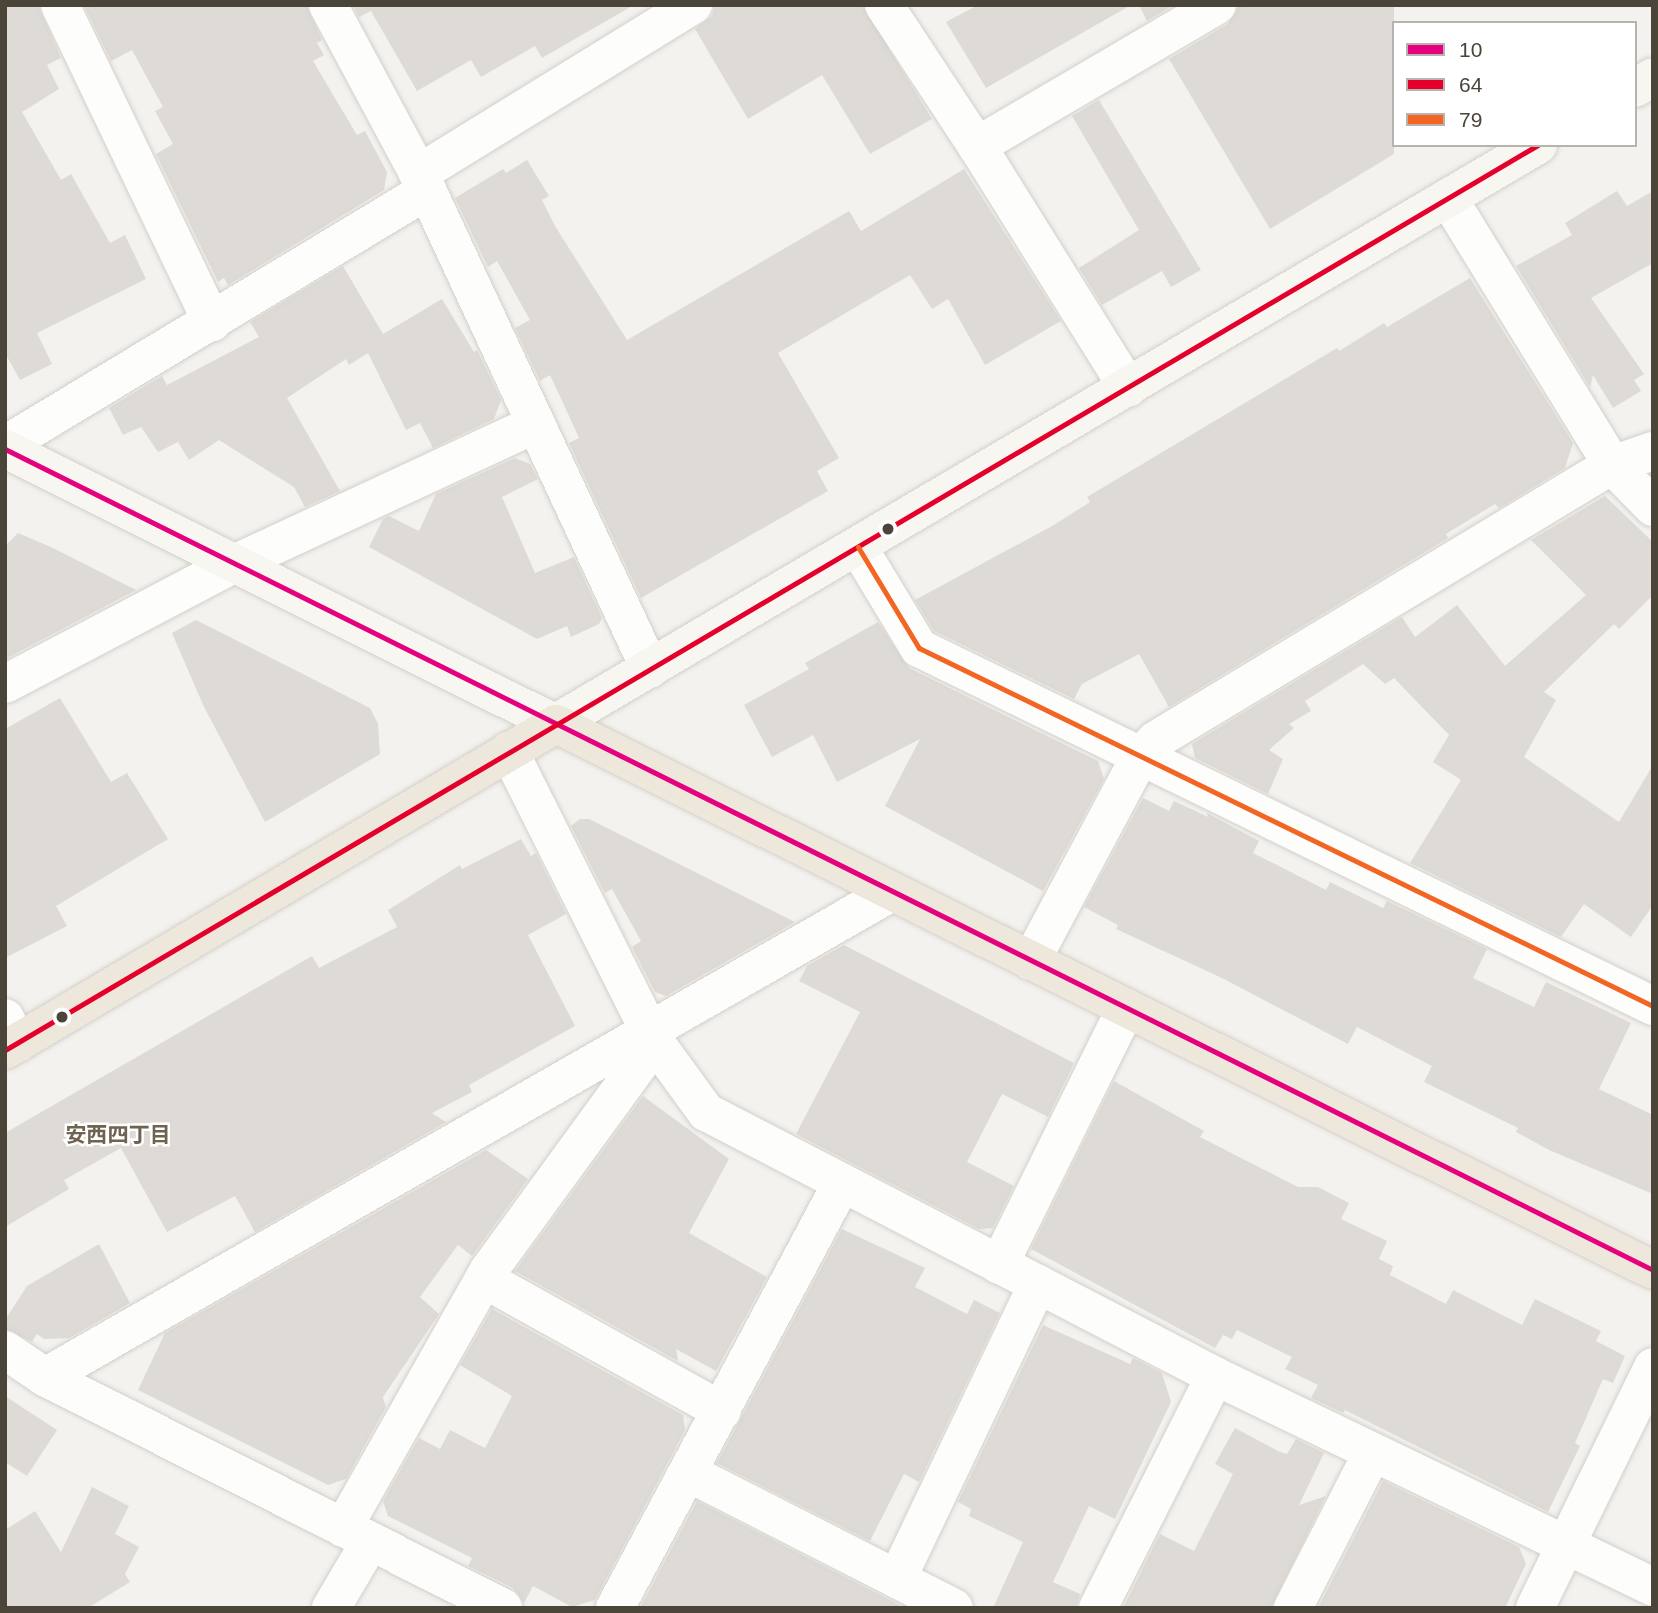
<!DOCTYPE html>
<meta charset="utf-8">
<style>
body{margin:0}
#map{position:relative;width:1658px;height:1613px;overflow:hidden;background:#f4f2ee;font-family:Helvetica,"Noto Sans JP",sans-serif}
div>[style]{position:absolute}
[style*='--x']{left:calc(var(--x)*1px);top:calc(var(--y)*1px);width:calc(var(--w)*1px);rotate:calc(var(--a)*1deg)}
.building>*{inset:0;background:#dedbd6}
.roads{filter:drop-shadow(0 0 2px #d2d0cb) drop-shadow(0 0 2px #d2d0cb)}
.street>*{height:38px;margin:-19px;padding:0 19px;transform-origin:19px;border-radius:19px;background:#fdfdfc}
.secondary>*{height:38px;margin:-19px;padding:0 19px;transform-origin:19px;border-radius:19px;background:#f7f6f1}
.highway>*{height:38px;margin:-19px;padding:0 19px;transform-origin:19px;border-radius:19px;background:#ede8db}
.bus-1>*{height:5px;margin:-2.5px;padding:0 2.5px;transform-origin:2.5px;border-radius:2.5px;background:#e5007d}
.bus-2>*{height:5px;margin:-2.5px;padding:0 2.5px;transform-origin:2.5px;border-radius:2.5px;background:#e4002b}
.bus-3>*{height:5px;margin:-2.5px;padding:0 2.5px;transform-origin:2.5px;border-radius:2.5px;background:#f26522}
.dots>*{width:19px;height:19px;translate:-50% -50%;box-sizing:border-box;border:4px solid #fff;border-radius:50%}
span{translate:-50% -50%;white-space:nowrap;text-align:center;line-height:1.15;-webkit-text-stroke:5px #fff;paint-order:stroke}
.neighbourhood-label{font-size:21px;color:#6e6250;font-weight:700}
.frame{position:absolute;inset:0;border:7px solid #4b4439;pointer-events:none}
.legend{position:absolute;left:1392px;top:21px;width:245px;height:126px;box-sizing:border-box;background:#fff;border:2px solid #b7b4b0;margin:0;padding:9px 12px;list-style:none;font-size:21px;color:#4b4439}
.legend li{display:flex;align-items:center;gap:14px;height:35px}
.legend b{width:35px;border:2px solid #b7b4b0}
</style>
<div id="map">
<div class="building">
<div style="clip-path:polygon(5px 5px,38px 5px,61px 58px,47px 65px,59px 89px,22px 112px,61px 180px,71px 174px,110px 243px,125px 235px,146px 279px,37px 333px,52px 364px,20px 380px,5px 353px)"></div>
<div style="clip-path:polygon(84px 5px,306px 5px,322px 40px,317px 43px,324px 55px,313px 61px,357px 135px,365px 131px,387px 172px,384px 190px,228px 285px,224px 278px,218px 282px,156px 154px,173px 144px,155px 111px,163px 107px,132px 50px,111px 61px)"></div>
<div style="clip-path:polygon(353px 5px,634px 5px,542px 58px,535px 46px,481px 77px,471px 60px,417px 91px,371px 11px,359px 17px)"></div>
<div style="clip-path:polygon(715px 5px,862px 5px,932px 119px,870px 154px,822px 75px,748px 119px,695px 29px,712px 16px)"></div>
<div style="clip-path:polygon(978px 5px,1131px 5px,986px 88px,946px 22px)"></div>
<div style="clip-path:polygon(1139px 5px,1173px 5px,1147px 21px)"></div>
<div style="clip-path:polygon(1239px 5px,1394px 5px,1394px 154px,1270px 229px,1169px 59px,1228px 24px)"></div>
<div style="clip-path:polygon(1099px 100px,1201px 270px,1171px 287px,1162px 271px,1102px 305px,1079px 268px,1139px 230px,1072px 116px)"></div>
<div style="clip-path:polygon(527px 160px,549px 196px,542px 200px,555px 226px,627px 340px,849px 211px,861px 231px,964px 169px,1061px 321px,985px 365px,948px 299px,932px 309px,910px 275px,778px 353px,839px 458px,817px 471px,828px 491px,641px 598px,569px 443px,579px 438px,564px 405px,550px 375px,540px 381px,515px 328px,530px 320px,497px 261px,488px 267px,455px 198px,503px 169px,506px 173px)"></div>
<div style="clip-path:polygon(1617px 191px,1627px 206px,1653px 191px,1653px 263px,1591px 298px,1644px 374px,1634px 380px,1641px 391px,1613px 408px,1593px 375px,1590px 387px,1516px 266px,1572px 235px,1565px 223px)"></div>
<div style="clip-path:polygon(343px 266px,383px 334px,442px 299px,474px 352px,477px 350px,501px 400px,494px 419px,433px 448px,420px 423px,406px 430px,368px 353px,349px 365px,346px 359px,287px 398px,340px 491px,305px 507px,294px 487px,219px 440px,189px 460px,178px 442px,158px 452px,141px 427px,123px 435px,109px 408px,162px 376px,167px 385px,259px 337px,250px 322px)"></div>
<div style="clip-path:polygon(1470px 278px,1573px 443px,1565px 468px,1499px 508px,1495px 504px,1446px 534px,1448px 538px,1169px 707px,1139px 654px,1082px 684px,1074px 699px,934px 631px,915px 600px,1052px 526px,1090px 502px,1087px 497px,1337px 348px,1339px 351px,1384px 323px,1387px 327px)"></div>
<div style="clip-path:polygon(515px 458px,530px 464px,538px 479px,502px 497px,535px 573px,574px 557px,602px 618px,599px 624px,571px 637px,567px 626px,537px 639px,369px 547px,383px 519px,389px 516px,419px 531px,436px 494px)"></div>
<div style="clip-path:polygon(1605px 496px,1653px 542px,1653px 595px,1619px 629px,1614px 624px,1544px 692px,1556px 700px,1524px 757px,1619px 822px,1653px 765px,1653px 905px,1631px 937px,1584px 904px,1561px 937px,1410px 863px,1461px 780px,1433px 762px,1449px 735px,1394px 678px,1385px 684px,1363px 664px,1305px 701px,1311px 711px,1289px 724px,1294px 728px,1269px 750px,1283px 759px,1268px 794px,1195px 758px,1192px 744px,1402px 617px,1415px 637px,1457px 605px,1505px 666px,1586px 595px,1531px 540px)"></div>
<div style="clip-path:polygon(18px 533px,53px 548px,136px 590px,5px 659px,5px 546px)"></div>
<div style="clip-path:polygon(196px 620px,370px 708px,378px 724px,380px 754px,265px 822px,204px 707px,172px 633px)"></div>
<div style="clip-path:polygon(878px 622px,909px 668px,1098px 761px,1104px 779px,1043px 891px,885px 806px,920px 739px,837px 782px,813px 735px,772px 757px,744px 705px,809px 669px,805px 663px)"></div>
<div style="clip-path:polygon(60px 698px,111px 782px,127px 773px,168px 839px,56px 906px,67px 926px,5px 958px,5px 729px)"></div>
<div style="clip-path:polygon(1143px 798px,1169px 811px,1174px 801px,1208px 817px,1207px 813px,1259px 841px,1253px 853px,1326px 890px,1330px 882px,1383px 908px,1387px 901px,1487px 949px,1473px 978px,1534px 1007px,1546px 982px,1631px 1023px,1599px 1089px,1653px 1115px,1653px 1194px,1549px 1150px,1516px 1132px,1518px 1128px,1424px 1082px,1432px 1066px,1357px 1027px,1348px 1044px,1222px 978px,1116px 929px,1118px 925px,1084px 907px)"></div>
<div style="clip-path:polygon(580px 819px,589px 819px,795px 922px,666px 996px,655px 992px,632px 947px,641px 941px,612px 889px,605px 893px,571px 826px)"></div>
<div style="clip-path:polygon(521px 839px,531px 856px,536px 853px,566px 914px,528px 935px,575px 1026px,469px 1085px,472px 1092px,432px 1113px,446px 1122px,255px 1232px,235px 1196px,167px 1232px,121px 1148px,64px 1180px,69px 1189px,5px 1227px,5px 1133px,312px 956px,319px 968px,397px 927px,388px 910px,460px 865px,462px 869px)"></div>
<div style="clip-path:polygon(844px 945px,1074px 1063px,1048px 1117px,1002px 1094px,967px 1162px,1014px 1186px,993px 1228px,979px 1229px,796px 1134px,860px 1012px,799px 981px,807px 966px)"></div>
<div style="clip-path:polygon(1114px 1081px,1204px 1131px,1200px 1137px,1298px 1187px,1318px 1187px,1349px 1203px,1341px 1219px,1387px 1241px,1379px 1259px,1393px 1266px,1390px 1275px,1446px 1304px,1453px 1290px,1522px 1325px,1535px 1299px,1601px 1331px,1596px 1341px,1625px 1356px,1613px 1383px,1603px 1379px,1575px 1443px,1580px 1446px,1548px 1512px,1345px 1410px,1343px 1413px,1311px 1398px,1318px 1385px,1285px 1369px,1292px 1357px,1237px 1330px,1232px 1339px,1223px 1335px,1215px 1348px,1031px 1249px)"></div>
<div style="clip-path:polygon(643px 1096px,729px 1159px,689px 1233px,767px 1277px,716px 1371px,676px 1349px,678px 1361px,515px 1271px)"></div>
<div style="clip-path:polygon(486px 1150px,528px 1179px,472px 1256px,458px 1245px,420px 1297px,439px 1314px,383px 1397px,386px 1407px,346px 1479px,328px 1485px,138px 1390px,165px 1333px)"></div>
<div style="clip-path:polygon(842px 1229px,925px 1268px,915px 1287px,967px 1314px,974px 1300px,1000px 1313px,919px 1482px,904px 1474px,870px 1541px,717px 1463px)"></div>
<div style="clip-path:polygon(99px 1244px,130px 1303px,69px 1338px,44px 1339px,37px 1334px,32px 1342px,5px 1328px,5px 1320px,27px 1286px)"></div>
<div style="clip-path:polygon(492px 1309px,683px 1415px,685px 1430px,595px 1600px,572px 1607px,533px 1586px,524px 1603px,513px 1588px,468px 1566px,472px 1558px,388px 1516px,383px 1501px,419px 1438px,440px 1449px,450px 1430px,485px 1448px,512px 1396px,460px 1365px)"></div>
<div style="clip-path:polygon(1043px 1325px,1130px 1364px,1133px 1358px,1162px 1373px,1171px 1402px,1115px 1519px,1089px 1506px,1053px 1582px,1080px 1594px,1076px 1608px,993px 1608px,1023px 1542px,969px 1516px,971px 1509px,958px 1502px)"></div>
<div style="clip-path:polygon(5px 1396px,57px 1430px,27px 1476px,5px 1462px)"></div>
<div style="clip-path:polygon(1235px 1428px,1280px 1452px,1287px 1454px,1296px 1439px,1324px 1453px,1299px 1505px,1326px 1496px,1271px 1608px,1123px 1608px,1160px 1534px,1194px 1551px,1233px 1474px,1215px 1464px)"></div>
<div style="clip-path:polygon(1383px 1481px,1519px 1547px,1526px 1564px,1505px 1608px,1318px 1608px)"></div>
<div style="clip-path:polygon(92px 1487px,129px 1506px,115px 1534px,139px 1547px,125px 1574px,130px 1582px,88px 1608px,5px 1608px,5px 1530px,35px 1511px,61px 1552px)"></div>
<div style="clip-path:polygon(697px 1501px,888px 1599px,905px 1608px,640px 1608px)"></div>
</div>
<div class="roads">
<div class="street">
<div style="--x:60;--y:5;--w:352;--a:64.4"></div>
<div style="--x:328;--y:5;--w:210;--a:61.8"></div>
<div style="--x:427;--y:190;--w:528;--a:65.04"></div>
<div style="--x:884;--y:5;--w:169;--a:56.6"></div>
<div style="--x:977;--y:146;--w:285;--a:58"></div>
<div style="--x:977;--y:146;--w:278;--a:-30.4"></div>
<div style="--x:418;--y:174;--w:323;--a:-31.6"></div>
<div style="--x:1448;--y:198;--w:313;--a:58.4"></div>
<div style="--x:1612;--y:465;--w:59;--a:45.7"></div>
<div style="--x:5;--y:445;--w:493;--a:-31.1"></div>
<div style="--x:858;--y:547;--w:118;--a:58.9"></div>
<div style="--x:919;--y:648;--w:817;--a:26"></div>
<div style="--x:5;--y:684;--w:259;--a:-27.7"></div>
<div style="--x:234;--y:564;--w:333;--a:-24.9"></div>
<div style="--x:509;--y:751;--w:326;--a:63.4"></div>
<div style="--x:655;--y:1042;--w:87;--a:53.9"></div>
<div style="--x:706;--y:1112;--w:573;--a:27.41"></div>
<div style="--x:1215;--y:1376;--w:486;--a:25.7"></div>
<div style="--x:1031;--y:961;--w:231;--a:-61.9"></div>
<div style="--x:1140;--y:757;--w:23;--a:-47"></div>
<div style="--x:1156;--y:740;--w:533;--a:-31.09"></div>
<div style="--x:1612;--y:465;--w:43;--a:-18.9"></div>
<div style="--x:5;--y:1018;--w:28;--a:63"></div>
<div style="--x:999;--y:1265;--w:287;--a:-63.7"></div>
<div style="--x:484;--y:1279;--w:272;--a:29"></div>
<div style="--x:5;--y:1350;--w:48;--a:34"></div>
<div style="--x:45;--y:1377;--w:513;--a:26.76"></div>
<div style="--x:45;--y:1377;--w:976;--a:-29.8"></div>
<div style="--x:689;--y:1473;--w:297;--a:27"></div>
<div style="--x:343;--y:1528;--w:296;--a:-60.5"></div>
<div style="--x:489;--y:1270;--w:282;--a:-53.9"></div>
<div style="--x:897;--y:1579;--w:327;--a:-64.5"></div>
<div style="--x:331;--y:1608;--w:77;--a:-59.4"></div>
<div style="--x:615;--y:1608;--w:480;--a:-61.9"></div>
<div style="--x:1098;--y:1608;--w:260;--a:-63.2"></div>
<div style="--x:1293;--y:1608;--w:175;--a:-62.9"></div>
<div style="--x:1535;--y:1608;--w:268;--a:-63.9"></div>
</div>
<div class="secondary">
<div style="--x:1635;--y:88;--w:21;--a:-31"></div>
<div style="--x:5;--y:449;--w:616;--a:26.52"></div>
<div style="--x:529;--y:739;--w:1171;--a:-30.49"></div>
</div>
<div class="highway">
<div style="--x:5;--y:1050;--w:640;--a:-30.61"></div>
<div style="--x:556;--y:724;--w:1225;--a:26.46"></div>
</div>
</div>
<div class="bus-1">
<div style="--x:5;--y:449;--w:1841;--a:26.48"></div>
</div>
<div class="bus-2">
<div style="--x:5;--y:1050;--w:1780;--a:-30.56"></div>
</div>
<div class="bus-3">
<div style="--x:858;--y:547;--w:118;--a:58.9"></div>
<div style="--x:919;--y:648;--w:817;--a:26"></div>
</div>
<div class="dots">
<div style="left:888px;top:529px;background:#4b4439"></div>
<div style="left:62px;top:1017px;background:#4b4439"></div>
</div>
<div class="neighbourhood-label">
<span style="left:118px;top:1135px">安西四丁目</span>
</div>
<div class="frame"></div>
<ul class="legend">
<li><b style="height:9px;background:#e5007d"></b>10</li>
<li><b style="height:9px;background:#e4002b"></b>64</li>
<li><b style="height:9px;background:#f26522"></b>79</li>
</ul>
</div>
